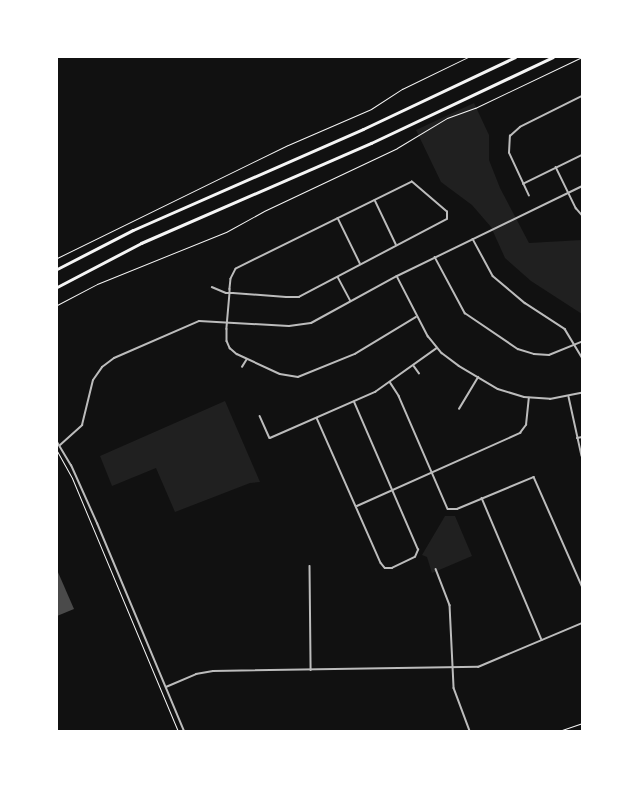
<!DOCTYPE html>
<style>
body{margin:0}
#map{position:relative;width:639px;height:788px;overflow:hidden;background:#111;font-family:Overpass,sans-serif}
div>[style]{position:absolute}
[style*='--x']{left:calc(var(--x)*1px);top:calc(var(--y)*1px);width:calc(var(--w)*1px);rotate:calc(var(--a)*1deg)}
.green>*{inset:0;background:#202020}
.building>*{inset:0;background:#4a4a4a}
.path>*{height:1px;margin:-0.5px;padding:0 0.5px;transform-origin:0.5px;border-radius:0.5px;background:#f5f5f5}
.minor>*{height:1.5px;margin:-0.75px;padding:0 0.75px;transform-origin:0.75px;border-radius:0.75px;background:#bcbcbc}
.tertiary>*{height:2px;margin:-1px;padding:0 1px;transform-origin:1px;border-radius:1px;background:#bcbcbc}
.motorway>*{height:3px;margin:-1.5px;padding:0 1.5px;transform-origin:1.5px;border-radius:1.5px;background:#f5f5f5}
span{translate:-50% -50%;white-space:nowrap;text-align:center;line-height:1.15;-webkit-text-stroke:4px #fff;paint-order:stroke}
.frame{position:absolute;inset:0;border:58px solid #fff;pointer-events:none}
</style>
<div id="map">
<div class="green">
<div style="clip-path:polygon(474px 103px,489px 135px,489px 160px,500px 188px,529px 243px,582px 240px,582px 314px,531px 281px,505px 258px,491px 227px,472px 205px,441px 182px,416px 130px)"></div>
<div style="clip-path:polygon(225px 401px,260px 482px,250px 483px,175px 512px,156px 468px,112px 486px,100px 456px)"></div>
<div style="clip-path:polygon(445px 516px,455px 516px,472px 556px,432px 573px,427px 557px,422px 555px)"></div>
</div>
<div class="building">
<div style="clip-path:polygon(57px 570px,74px 609px,57px 616px)"></div>
</div>
<div class="path">
<div style="--x:57;--y:258;--w:257;--a:-26.1"></div>
<div style="--x:288;--y:145;--w:90;--a:-23.4"></div>
<div style="--x:371;--y:109;--w:37;--a:-33"></div>
<div style="--x:402;--y:89;--w:73;--a:-25.9"></div>
<div style="--x:57;--y:305;--w:45;--a:-27.7"></div>
<div style="--x:97;--y:284;--w:139;--a:-22"></div>
<div style="--x:226;--y:232;--w:43;--a:-28.9"></div>
<div style="--x:264;--y:211;--w:147;--a:-25.3"></div>
<div style="--x:397;--y:148;--w:58;--a:-31"></div>
<div style="--x:447;--y:118;--w:30;--a:-20"></div>
<div style="--x:475;--y:108;--w:119;--a:-25.5"></div>
<div style="--x:57;--y:451;--w:31;--a:61"></div>
<div style="--x:72;--y:478;--w:274;--a:67.3"></div>
<div style="--x:559;--y:731;--w:24;--a:-19"></div>
</div>
<div class="minor">
<div style="--x:556;--y:167;--w:46;--a:64"></div>
<div style="--x:576;--y:208;--w:9;--a:49"></div>
<div style="--x:523;--y:184;--w:66;--a:-26.2"></div>
<div style="--x:529;--y:196;--w:47;--a:-114.9"></div>
<div style="--x:509;--y:153;--w:17;--a:-87"></div>
<div style="--x:510;--y:136;--w:13;--a:-42"></div>
<div style="--x:520;--y:127;--w:69;--a:-26.6"></div>
<div style="--x:375;--y:200;--w:49;--a:64.5"></div>
<div style="--x:338;--y:218;--w:50;--a:63.9"></div>
<div style="--x:473;--y:239;--w:42;--a:61.6"></div>
<div style="--x:493;--y:276;--w:42;--a:40.2"></div>
<div style="--x:525;--y:303;--w:48;--a:33"></div>
<div style="--x:565;--y:329;--w:33;--a:59"></div>
<div style="--x:435;--y:257;--w:64;--a:61.8"></div>
<div style="--x:465;--y:313;--w:64;--a:34.2"></div>
<div style="--x:518;--y:349;--w:17;--a:17"></div>
<div style="--x:534;--y:354;--w:15;--a:4"></div>
<div style="--x:549;--y:355;--w:35;--a:-22"></div>
<div style="--x:397;--y:276;--w:68;--a:62.7"></div>
<div style="--x:428;--y:336;--w:22;--a:51"></div>
<div style="--x:442;--y:353;--w:21;--a:37"></div>
<div style="--x:459;--y:366;--w:45;--a:30.5"></div>
<div style="--x:498;--y:389;--w:27;--a:17"></div>
<div style="--x:524;--y:397;--w:26;--a:4"></div>
<div style="--x:550;--y:399;--w:33;--a:-11"></div>
<div style="--x:338;--y:277;--w:27;--a:62"></div>
<div style="--x:212;--y:287;--w:15;--a:23"></div>
<div style="--x:226;--y:293;--w:7;--a:0"></div>
<div style="--x:233;--y:293;--w:53;--a:4.3"></div>
<div style="--x:286;--y:297;--w:13;--a:0"></div>
<div style="--x:299;--y:297;--w:167;--a:-27.8"></div>
<div style="--x:447;--y:219;--w:7;--a:-90"></div>
<div style="--x:447;--y:212;--w:46;--a:-139.4"></div>
<div style="--x:412;--y:182;--w:196;--a:153.7"></div>
<div style="--x:236;--y:269;--w:11;--a:117"></div>
<div style="--x:231;--y:279;--w:10;--a:96"></div>
<div style="--x:230;--y:289;--w:4;--a:90"></div>
<div style="--x:230;--y:293;--w:36;--a:95"></div>
<div style="--x:227;--y:329;--w:12;--a:90"></div>
<div style="--x:227;--y:341;--w:8;--a:67"></div>
<div style="--x:230;--y:348;--w:9;--a:41"></div>
<div style="--x:237;--y:354;--w:47;--a:24.9"></div>
<div style="--x:280;--y:374;--w:18;--a:9"></div>
<div style="--x:298;--y:377;--w:61;--a:-22"></div>
<div style="--x:355;--y:354;--w:71;--a:-31.2"></div>
<div style="--x:414;--y:366;--w:9;--a:54"></div>
<div style="--x:242;--y:367;--w:9;--a:-58"></div>
<div style="--x:390;--y:382;--w:17;--a:57"></div>
<div style="--x:399;--y:396;--w:123;--a:66.6"></div>
<div style="--x:448;--y:509;--w:9;--a:0"></div>
<div style="--x:457;--y:509;--w:83;--a:-22.6"></div>
<div style="--x:534;--y:477;--w:119;--a:66.2"></div>
<div style="--x:569;--y:397;--w:60;--a:77.6"></div>
<div style="--x:459;--y:409;--w:37;--a:-59"></div>
<div style="--x:260;--y:416;--w:24;--a:66"></div>
<div style="--x:270;--y:438;--w:115;--a:-23.7"></div>
<div style="--x:375;--y:392;--w:76;--a:-35.4"></div>
<div style="--x:317;--y:418;--w:158;--a:66.2"></div>
<div style="--x:381;--y:563;--w:6;--a:51"></div>
<div style="--x:385;--y:568;--w:7;--a:0"></div>
<div style="--x:392;--y:568;--w:25;--a:-26"></div>
<div style="--x:415;--y:557;--w:8;--a:-67"></div>
<div style="--x:418;--y:550;--w:161;--a:-113.4"></div>
<div style="--x:577;--y:438;--w:5;--a:-11"></div>
<div style="--x:482;--y:498;--w:154;--a:67.1"></div>
<div style="--x:357;--y:506;--w:179;--a:-24.1"></div>
<div style="--x:520;--y:433;--w:10;--a:-53"></div>
<div style="--x:526;--y:425;--w:27;--a:-84"></div>
<div style="--x:310;--y:566;--w:104;--a:89.4"></div>
<div style="--x:436;--y:569;--w:39;--a:69"></div>
<div style="--x:450;--y:605;--w:83;--a:87.2"></div>
<div style="--x:454;--y:688;--w:46;--a:69.6"></div>
<div style="--x:166;--y:687;--w:33;--a:-23"></div>
<div style="--x:196;--y:674;--w:17;--a:-10"></div>
<div style="--x:213;--y:671;--w:265;--a:-0.9"></div>
<div style="--x:478;--y:667;--w:113;--a:-22.9"></div>
</div>
<div class="tertiary">
<div style="--x:57;--y:442;--w:27;--a:59"></div>
<div style="--x:71;--y:465;--w:64;--a:65.9"></div>
<div style="--x:97;--y:523;--w:225;--a:67.3"></div>
<div style="--x:60;--y:445;--w:30;--a:-42"></div>
<div style="--x:82;--y:425;--w:46;--a:-76.3"></div>
<div style="--x:93;--y:380;--w:16;--a:-55"></div>
<div style="--x:102;--y:367;--w:15;--a:-37"></div>
<div style="--x:114;--y:358;--w:93;--a:-23.5"></div>
<div style="--x:199;--y:321;--w:90;--a:3.2"></div>
<div style="--x:289;--y:326;--w:22;--a:-8"></div>
<div style="--x:311;--y:323;--w:98;--a:-28.7"></div>
<div style="--x:397;--y:276;--w:206;--a:-25.9"></div>
</div>
<div class="motorway">
<div style="--x:57;--y:269;--w:85;--a:-27.2"></div>
<div style="--x:133;--y:230;--w:251;--a:-23.7"></div>
<div style="--x:363;--y:129;--w:168;--a:-25.3"></div>
<div style="--x:57;--y:287;--w:95;--a:-27.6"></div>
<div style="--x:141;--y:243;--w:251;--a:-23.5"></div>
<div style="--x:371;--y:143;--w:201;--a:-25.3"></div>
</div>
<div class="frame"></div>
</div>
